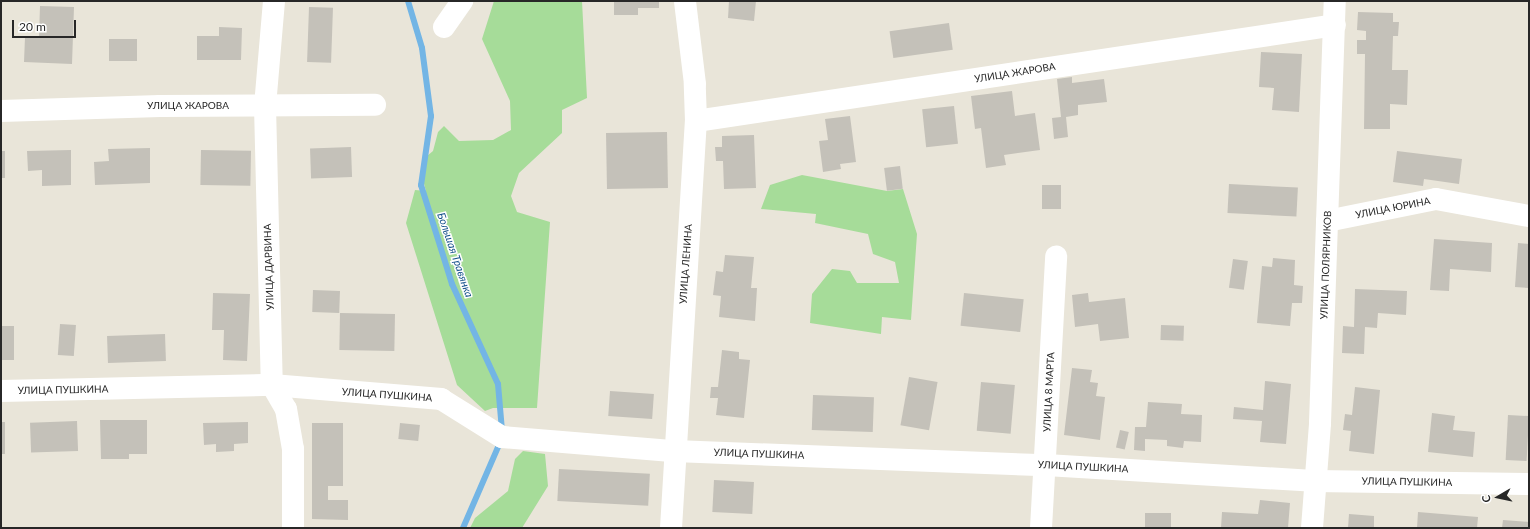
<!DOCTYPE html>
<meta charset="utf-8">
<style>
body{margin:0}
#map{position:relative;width:1530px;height:529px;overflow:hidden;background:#e9e5d9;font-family:Lato,sans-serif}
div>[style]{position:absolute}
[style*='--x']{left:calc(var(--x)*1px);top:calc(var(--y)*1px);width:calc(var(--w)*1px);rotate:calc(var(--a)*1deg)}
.green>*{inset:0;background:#a6dc99}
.stream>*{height:6px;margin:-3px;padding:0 3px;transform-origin:3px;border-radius:3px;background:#73b5e5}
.building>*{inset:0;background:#c4c1b9;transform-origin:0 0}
.minor>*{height:22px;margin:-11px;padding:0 11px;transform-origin:11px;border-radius:11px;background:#fff}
.tertiary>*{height:22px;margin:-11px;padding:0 11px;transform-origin:11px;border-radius:11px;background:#fff}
span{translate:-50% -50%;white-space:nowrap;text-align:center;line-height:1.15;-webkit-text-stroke:3px #fff;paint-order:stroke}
.street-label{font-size:10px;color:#272727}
.water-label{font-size:11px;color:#16528c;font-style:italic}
.frame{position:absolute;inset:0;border:2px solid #272727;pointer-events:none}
.north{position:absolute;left:1478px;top:477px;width:40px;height:40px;-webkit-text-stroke:3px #fff;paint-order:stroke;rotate:261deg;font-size:11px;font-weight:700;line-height:16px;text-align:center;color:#272727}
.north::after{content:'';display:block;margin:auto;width:14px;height:18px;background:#272727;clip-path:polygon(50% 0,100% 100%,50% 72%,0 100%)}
.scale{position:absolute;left:12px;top:20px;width:64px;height:18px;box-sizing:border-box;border:2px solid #272727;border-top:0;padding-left:5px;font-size:12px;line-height:14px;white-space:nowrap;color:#272727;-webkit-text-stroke:3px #fff;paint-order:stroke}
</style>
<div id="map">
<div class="green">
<div style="clip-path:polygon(494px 1px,582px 1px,587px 98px,562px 110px,562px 133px,519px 173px,511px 196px,517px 212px,550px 222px,537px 408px,493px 408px,485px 411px,457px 385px,406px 223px,415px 190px,426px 191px,423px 180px,427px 156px,433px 151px,438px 132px,444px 126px,459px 141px,493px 140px,511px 130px,510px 101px,482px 39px)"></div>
<div style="clip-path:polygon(802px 175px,887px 191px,903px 189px,917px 234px,911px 320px,882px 317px,881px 334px,810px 323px,812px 294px,832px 269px,850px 271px,857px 283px,899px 283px,895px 262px,873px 254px,868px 234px,815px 223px,816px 214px,761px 209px,770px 185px)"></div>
<div style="clip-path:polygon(523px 451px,545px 454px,548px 486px,522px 528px,470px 528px,475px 518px,508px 491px,515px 459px)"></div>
</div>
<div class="stream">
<div style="--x:408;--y:1;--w:49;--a:73.4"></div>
<div style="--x:422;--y:48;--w:69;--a:82.5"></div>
<div style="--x:431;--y:116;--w:70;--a:98.2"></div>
<div style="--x:421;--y:185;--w:104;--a:72.6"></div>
<div style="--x:452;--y:284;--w:110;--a:65.3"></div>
<div style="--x:498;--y:384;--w:47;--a:85.1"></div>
<div style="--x:463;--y:528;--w:96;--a:-66.6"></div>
</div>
<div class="building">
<div style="clip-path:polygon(614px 1px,659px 1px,659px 8px,638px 8px,638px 15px,614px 15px)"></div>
<div style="clip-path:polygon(729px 1px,756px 1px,754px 21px,728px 18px)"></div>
<div style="clip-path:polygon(40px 6px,74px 7px,72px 64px,24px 62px,25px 37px,39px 37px)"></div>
<div style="left:309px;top:7px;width:24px;height:55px;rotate:2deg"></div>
<div style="clip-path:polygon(1358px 12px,1393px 13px,1393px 22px,1399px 22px,1398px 36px,1393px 36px,1392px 70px,1408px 70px,1407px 105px,1390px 104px,1390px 129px,1364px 129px,1365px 54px,1357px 54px,1357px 40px,1366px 40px,1366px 31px,1357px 30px)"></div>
<div style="left:949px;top:23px;width:27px;height:60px;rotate:82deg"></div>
<div style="clip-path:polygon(219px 27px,242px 28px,241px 60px,197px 60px,197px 36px,219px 36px)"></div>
<div style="left:137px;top:39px;width:22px;height:28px;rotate:90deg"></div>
<div style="clip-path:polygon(1261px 52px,1302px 54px,1299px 112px,1272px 110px,1274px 88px,1259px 87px)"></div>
<div style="clip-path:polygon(1072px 77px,1072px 83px,1104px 79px,1107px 102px,1078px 105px,1078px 115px,1066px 117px,1068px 137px,1054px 139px,1052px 118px,1061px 117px,1057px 79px)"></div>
<div style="clip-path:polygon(1012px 91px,1015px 116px,1035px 113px,1040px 150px,1004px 155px,1006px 165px,986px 168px,981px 128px,975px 129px,971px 96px)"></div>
<div style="left:954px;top:106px;width:38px;height:32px;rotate:84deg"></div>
<div style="clip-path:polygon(850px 116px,856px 162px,840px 164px,841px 169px,823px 172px,819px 141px,828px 140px,825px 119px)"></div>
<div style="left:667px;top:132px;width:56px;height:61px;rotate:89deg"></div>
<div style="clip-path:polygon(754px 135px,756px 188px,724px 189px,723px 161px,716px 161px,715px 147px,722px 147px,722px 136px)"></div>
<div style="left:351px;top:147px;width:30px;height:41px;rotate:88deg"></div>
<div style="clip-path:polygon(150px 148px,150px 183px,95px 185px,94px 162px,109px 161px,108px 149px)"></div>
<div style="clip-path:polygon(71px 150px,71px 185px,42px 186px,42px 170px,28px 171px,27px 151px)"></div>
<div style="left:201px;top:150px;width:50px;height:35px;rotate:1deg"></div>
<div style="left:1px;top:151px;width:4px;height:27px"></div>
<div style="clip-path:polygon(1397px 151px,1462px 159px,1459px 184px,1424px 179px,1423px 186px,1393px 182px)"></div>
<div style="left:900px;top:166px;width:23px;height:16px;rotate:83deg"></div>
<div style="left:1229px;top:184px;width:69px;height:29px;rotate:3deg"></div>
<div style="left:1042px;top:185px;width:19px;height:24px"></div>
<div style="clip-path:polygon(1434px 239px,1492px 243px,1491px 272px,1450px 269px,1449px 291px,1430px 290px)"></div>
<div style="clip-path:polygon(1518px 243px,1529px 244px,1529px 288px,1515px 287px)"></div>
<div style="clip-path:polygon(725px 255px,754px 257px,751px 288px,757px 288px,755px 321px,719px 317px,721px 296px,713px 295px,716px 271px,723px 272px)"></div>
<div style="clip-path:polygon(1273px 258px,1295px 260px,1294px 285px,1303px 286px,1302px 303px,1292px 303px,1290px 326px,1257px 323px,1262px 266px,1272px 267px)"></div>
<div style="left:1233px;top:259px;width:15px;height:29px;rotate:8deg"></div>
<div style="clip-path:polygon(1355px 289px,1407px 291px,1406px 315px,1378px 313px,1377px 328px,1365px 327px,1364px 354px,1342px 353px,1343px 326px,1354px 327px)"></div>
<div style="left:313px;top:290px;width:27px;height:22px;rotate:2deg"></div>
<div style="clip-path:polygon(213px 293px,250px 294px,247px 361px,223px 360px,224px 330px,212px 330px)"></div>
<div style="left:964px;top:293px;width:60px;height:33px;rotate:6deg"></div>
<div style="clip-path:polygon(1088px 293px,1089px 302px,1125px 298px,1129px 338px,1100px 341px,1098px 324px,1075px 327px,1072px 295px)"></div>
<div style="left:340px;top:313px;width:55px;height:37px;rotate:1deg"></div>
<div style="left:60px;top:324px;width:16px;height:31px;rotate:4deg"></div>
<div style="left:1161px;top:325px;width:23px;height:15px;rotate:2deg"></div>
<div style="left:1px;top:326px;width:13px;height:34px"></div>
<div style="left:165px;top:334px;width:27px;height:58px;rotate:88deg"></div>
<div style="clip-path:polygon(722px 350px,739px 352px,739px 359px,750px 360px,744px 418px,716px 415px,718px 398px,710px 398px,711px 387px,718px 387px)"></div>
<div style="clip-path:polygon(1072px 368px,1092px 370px,1090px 382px,1098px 383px,1096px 396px,1105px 397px,1100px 440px,1064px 435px)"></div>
<div style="left:909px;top:377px;width:29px;height:49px;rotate:10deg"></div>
<div style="clip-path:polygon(1265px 381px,1291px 384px,1286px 444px,1260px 442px,1262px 421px,1233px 419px,1234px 407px,1263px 410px)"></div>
<div style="left:981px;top:382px;width:34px;height:49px;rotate:5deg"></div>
<div style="clip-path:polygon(1355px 387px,1380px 390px,1374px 454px,1349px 451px,1351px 431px,1343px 430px,1345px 414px,1352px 415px)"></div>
<div style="left:610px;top:391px;width:44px;height:25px;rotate:4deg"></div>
<div style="left:813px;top:395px;width:61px;height:35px;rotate:2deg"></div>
<div style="clip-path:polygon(1148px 402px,1182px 404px,1181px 414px,1202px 415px,1201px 442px,1184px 441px,1183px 448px,1167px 446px,1167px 440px,1145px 439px,1145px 451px,1134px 450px,1135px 427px,1146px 427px)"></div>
<div style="clip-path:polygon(1432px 413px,1455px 416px,1453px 430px,1475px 432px,1473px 457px,1428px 452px)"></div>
<div style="left:1508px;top:415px;width:21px;height:45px;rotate:3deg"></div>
<div style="clip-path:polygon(100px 420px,147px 420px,147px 454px,129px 454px,129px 459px,101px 459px)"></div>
<div style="left:77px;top:421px;width:30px;height:47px;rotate:88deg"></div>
<div style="left:1px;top:422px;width:4px;height:32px"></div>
<div style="clip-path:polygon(248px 422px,248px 443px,234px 444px,234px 451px,216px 452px,216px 444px,204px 445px,203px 423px)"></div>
<div style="clip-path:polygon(312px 423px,343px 423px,343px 486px,328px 486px,328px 500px,348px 500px,348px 520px,312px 519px)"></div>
<div style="left:400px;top:423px;width:20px;height:16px;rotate:6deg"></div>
<div style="left:1120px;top:430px;width:9px;height:18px;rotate:13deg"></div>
<div style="left:559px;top:469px;width:91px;height:32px;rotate:3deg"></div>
<div style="left:714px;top:480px;width:40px;height:32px;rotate:3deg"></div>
<div style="clip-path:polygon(1260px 500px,1290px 503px,1288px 528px,1221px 528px,1222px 512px,1258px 514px)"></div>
<div style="clip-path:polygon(1418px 512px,1478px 517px,1477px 528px,1417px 528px)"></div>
<div style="left:1145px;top:513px;width:26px;height:15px"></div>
<div style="clip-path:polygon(1349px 514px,1374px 516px,1374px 528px,1348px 528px)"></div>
<div style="clip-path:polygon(1503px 520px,1529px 522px,1529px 528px,1502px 528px)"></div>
</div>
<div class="minor">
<div style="--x:274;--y:1;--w:105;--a:94.9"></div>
<div style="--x:265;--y:106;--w:279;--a:88.6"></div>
<div style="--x:272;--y:385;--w:28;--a:60"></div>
<div style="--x:286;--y:409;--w:41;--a:80.1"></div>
<div style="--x:293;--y:449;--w:79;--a:90"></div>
<div style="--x:444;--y:27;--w:32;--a:-55"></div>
<div style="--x:1;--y:111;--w:159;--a:-1.8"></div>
<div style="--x:160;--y:106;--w:215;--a:-0.3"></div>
<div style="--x:696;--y:121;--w:646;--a:-8.54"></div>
<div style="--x:1327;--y:221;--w:111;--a:-11.4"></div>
<div style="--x:1436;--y:199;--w:95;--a:10.4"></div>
<div style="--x:1;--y:391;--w:271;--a:-1.3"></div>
<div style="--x:272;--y:385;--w:170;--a:4.7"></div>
<div style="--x:441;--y:399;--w:72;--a:31.9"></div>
<div style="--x:502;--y:437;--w:173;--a:4.7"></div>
<div style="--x:674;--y:451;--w:372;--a:2.2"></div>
<div style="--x:1046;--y:465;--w:268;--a:3.4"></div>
<div style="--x:1314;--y:481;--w:215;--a:0.8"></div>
<div style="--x:1041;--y:528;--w:272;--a:-86.8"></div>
<div style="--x:1312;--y:528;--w:105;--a:-85.6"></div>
<div style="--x:1320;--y:423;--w:422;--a:-88"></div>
</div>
<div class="tertiary">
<div style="--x:671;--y:528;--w:408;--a:-86.5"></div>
<div style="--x:696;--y:121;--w:37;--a:-92"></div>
<div style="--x:695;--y:84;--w:84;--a:-96.9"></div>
</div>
<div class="street-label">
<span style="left:1015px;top:73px;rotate:-9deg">УЛИЦА ЖАРОВА</span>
<span style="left:188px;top:106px">УЛИЦА ЖАРОВА</span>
<span style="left:1393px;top:208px;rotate:-11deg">УЛИЦА ЮРИНА</span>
<span style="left:686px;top:264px;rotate:-86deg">УЛИЦА ЛЕНИНА</span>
<span style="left:1326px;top:265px;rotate:-88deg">УЛИЦА ПОЛЯРНИКОВ</span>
<span style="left:269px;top:267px;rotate:-92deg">УЛИЦА ДАРВИНА</span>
<span style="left:63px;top:390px;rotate:-1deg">УЛИЦА ПУШКИНА</span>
<span style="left:1049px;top:392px;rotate:-87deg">УЛИЦА 8 МАРТА</span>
<span style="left:387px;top:395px;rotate:4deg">УЛИЦА ПУШКИНА</span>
<span style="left:759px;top:454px;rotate:2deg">УЛИЦА ПУШКИНА</span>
<span style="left:1083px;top:467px;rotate:3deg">УЛИЦА ПУШКИНА</span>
<span style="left:1407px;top:482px;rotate:1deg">УЛИЦА ПУШКИНА</span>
</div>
<div class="water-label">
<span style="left:455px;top:255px;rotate:71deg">Большая Травянка</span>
</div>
<div class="frame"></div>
<div class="north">С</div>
<div class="scale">20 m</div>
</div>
